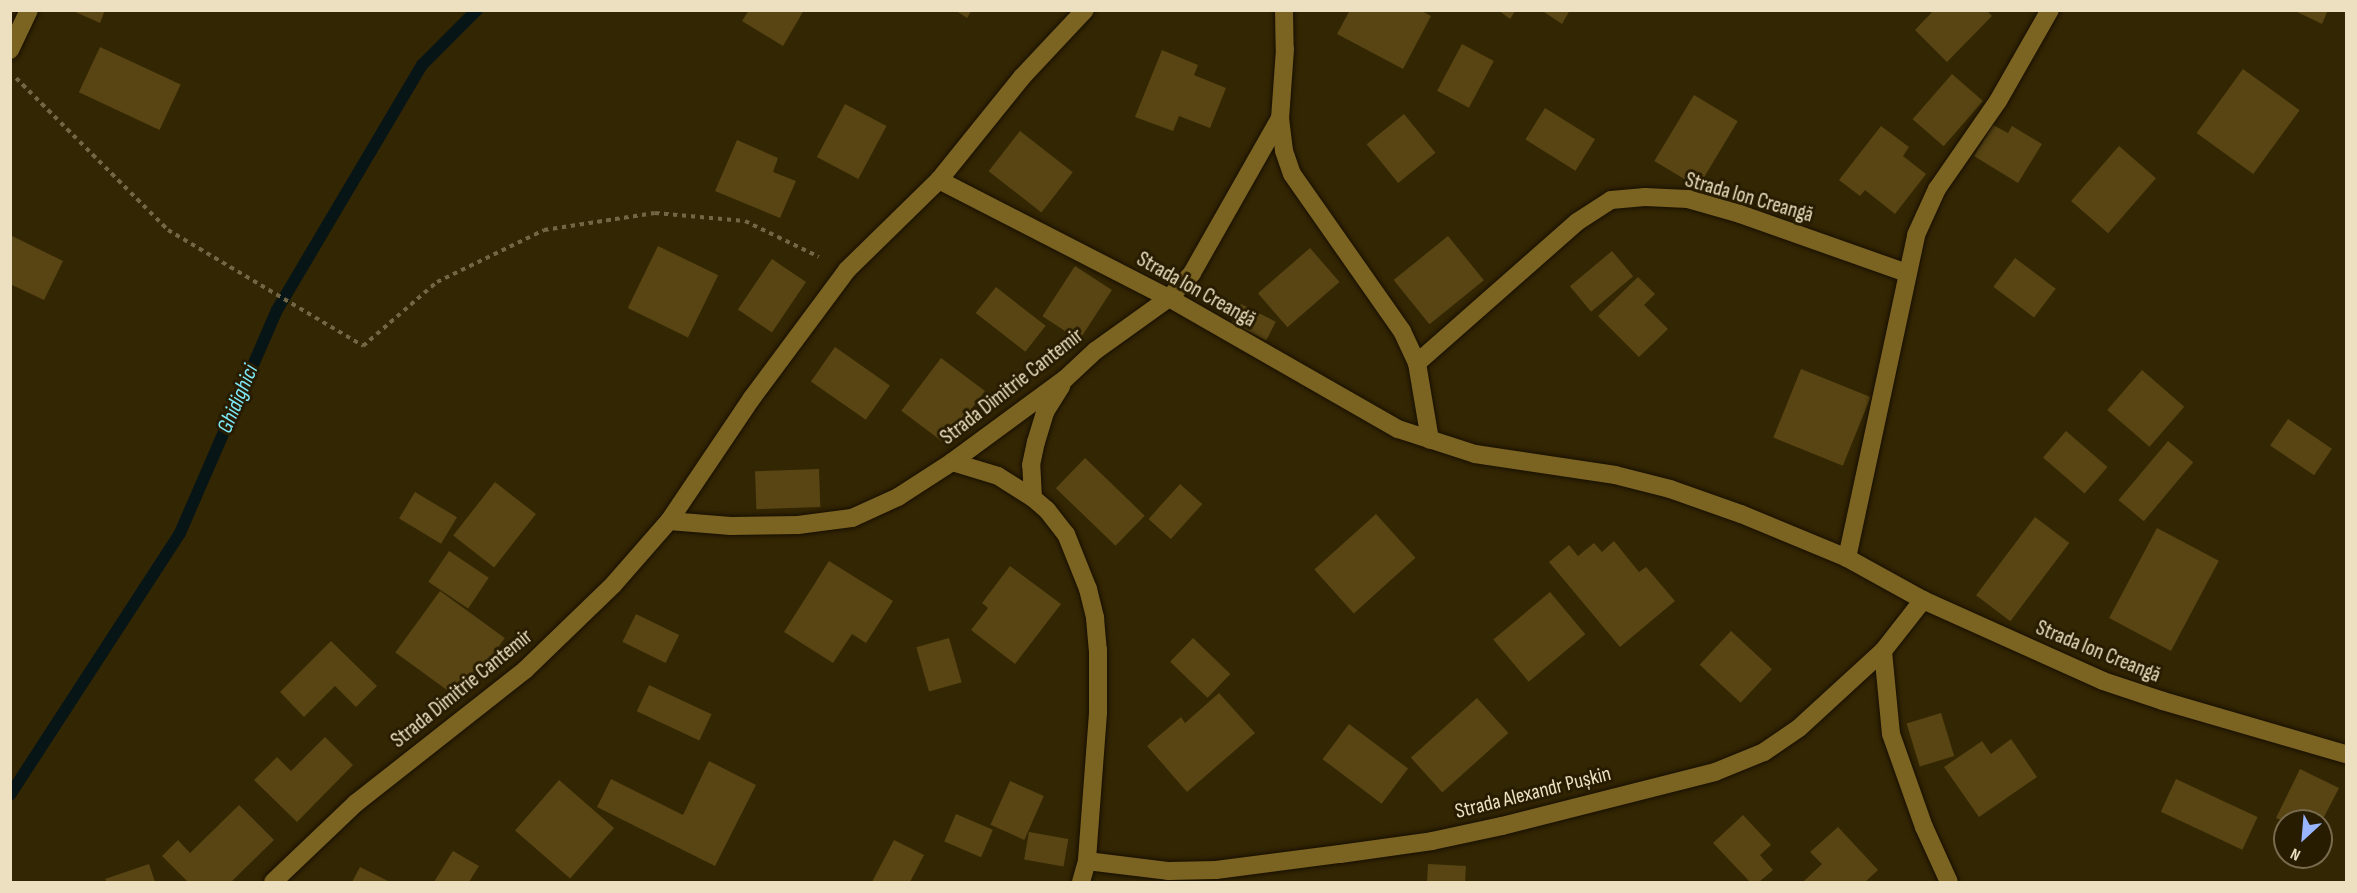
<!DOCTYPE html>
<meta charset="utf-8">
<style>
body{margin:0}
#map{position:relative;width:2357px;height:893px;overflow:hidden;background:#332603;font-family:"Sofia Sans Condensed",sans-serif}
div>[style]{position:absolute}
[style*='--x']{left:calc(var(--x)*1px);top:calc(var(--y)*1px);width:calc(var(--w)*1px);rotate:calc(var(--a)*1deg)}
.stream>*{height:12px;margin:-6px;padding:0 6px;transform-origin:6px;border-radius:6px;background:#081517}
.building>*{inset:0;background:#584513;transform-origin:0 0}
.path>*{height:4px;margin-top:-2px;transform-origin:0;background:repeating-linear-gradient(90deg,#736644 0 4.5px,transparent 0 9px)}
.roads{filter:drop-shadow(0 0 2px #170f00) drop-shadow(0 0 2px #170f00)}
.street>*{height:18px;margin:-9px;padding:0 9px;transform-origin:9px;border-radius:9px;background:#7b6321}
.secondary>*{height:18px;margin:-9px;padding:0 9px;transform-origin:9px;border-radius:9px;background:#7b6321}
span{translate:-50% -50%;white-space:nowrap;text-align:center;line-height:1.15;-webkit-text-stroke:6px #281c00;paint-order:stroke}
.street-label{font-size:21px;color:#ede0c0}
.water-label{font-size:22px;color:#7debfb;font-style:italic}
.frame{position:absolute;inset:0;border:12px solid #ede0c0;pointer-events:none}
.north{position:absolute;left:2273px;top:809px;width:60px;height:60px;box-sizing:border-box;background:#281c00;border:2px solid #776a4d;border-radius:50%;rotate:206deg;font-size:16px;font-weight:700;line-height:24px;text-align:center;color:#ede0c0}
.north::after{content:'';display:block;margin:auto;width:21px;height:27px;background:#99b5fd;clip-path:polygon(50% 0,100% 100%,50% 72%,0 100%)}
</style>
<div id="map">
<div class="stream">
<div style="--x:10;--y:795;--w:312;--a:-57"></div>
<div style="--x:180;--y:533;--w:243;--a:-66.5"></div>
<div style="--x:277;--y:310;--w:285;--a:-59.4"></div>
<div style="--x:422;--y:65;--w:78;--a:-45"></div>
</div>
<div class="building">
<div style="clip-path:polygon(71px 10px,105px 10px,100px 23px)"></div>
<div style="clip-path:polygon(749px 10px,804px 10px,783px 46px,742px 21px)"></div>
<div style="clip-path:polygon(955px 10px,972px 10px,967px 18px)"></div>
<div style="clip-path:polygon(1350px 10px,1420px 10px,1431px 16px,1403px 69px,1337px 34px)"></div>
<div style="clip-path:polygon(1498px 10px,1516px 10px,1510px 19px)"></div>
<div style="clip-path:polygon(1541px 10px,1570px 10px,1562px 24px)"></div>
<div style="clip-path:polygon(1934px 10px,1986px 10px,1992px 16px,1947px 62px,1915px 30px)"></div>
<div style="clip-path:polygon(2293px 10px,2328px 10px,2322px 24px)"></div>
<div style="left:1462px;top:44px;width:36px;height:53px;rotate:28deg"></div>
<div style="left:100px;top:47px;width:89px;height:50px;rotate:25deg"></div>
<div style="clip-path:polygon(1162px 50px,1198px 65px,1194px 75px,1226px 88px,1210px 128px,1179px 116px,1173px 131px,1135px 117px)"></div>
<div style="left:2243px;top:69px;width:70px;height:79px;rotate:36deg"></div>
<div style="left:1952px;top:74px;width:41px;height:60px;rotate:41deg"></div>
<div style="left:1694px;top:95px;width:51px;height:77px;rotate:31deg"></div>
<div style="left:845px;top:104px;width:47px;height:60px;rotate:28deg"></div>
<div style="left:1545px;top:108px;width:59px;height:37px;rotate:32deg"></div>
<div style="left:1404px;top:114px;width:50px;height:48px;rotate:51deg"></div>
<div style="clip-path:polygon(1993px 125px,2008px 133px,2012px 126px,2042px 144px,2018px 183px,1974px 156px)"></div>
<div style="clip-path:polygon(1881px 126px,1909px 147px,1903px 156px,1926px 174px,1895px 214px,1865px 190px,1860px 196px,1839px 180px)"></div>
<div style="left:1020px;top:131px;width:67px;height:51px;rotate:38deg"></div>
<div style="clip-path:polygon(737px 140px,778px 158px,773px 172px,796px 181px,780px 218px,715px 191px)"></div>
<div style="left:2119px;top:146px;width:49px;height:73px;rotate:41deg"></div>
<div style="clip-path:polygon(10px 235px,63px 261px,44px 300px,10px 284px)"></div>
<div style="left:1448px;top:236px;width:57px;height:70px;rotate:51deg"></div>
<div style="left:658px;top:246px;width:67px;height:69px;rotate:26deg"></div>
<div style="left:1310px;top:248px;width:45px;height:69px;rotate:49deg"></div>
<div style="left:1612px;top:251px;width:33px;height:55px;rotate:50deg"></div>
<div style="left:2015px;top:258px;width:51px;height:36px;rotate:37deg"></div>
<div style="left:772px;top:259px;width:41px;height:61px;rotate:34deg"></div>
<div style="left:1075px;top:266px;width:44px;height:60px;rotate:33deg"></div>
<div style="clip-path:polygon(1638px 277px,1655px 294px,1644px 305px,1668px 329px,1639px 357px,1598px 316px)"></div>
<div style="left:996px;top:287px;width:63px;height:33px;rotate:38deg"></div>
<div style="left:1241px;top:304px;width:39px;height:21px;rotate:27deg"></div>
<div style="left:835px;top:347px;width:67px;height:42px;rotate:35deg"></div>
<div style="left:941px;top:358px;width:55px;height:66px;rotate:37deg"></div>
<div style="left:1801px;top:369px;width:75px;height:74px;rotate:22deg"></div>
<div style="left:2142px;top:370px;width:56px;height:53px;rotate:41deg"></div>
<div style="left:2288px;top:419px;width:53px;height:32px;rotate:34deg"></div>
<div style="left:2066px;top:431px;width:55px;height:35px;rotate:41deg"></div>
<div style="left:2168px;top:441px;width:33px;height:77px;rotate:40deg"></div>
<div style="left:1085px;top:458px;width:83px;height:42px;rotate:44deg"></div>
<div style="left:819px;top:469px;width:38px;height:64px;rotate:88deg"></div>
<div style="left:495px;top:482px;width:52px;height:68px;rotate:38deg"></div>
<div style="left:1180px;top:484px;width:30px;height:47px;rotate:42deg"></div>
<div style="left:415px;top:492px;width:49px;height:31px;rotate:31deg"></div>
<div style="left:1376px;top:514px;width:59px;height:83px;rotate:48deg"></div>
<div style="left:2035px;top:517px;width:43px;height:98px;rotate:37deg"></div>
<div style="left:2157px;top:528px;width:70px;height:102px;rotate:28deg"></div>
<div style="clip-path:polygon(1614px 541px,1639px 572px,1646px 567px,1675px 601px,1620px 647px,1549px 562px,1569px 545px,1578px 556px,1594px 543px,1602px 552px)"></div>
<div style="left:449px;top:551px;width:48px;height:37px;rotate:34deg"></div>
<div style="clip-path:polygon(829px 561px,893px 601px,866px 643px,852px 634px,833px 663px,784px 632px)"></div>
<div style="clip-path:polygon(1010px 566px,1061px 604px,1015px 664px,971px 630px,988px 608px,982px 603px)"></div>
<div style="left:440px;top:591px;width:80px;height:76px;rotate:36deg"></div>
<div style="left:1550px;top:592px;width:55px;height:74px;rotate:50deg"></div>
<div style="left:636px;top:614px;width:48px;height:31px;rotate:26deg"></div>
<div style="left:1731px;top:631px;width:56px;height:46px;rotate:43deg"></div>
<div style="left:949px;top:638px;width:46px;height:34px;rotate:74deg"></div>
<div style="left:1193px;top:638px;width:52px;height:33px;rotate:44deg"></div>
<div style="clip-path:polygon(331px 641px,377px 686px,356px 707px,335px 686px,304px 717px,280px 692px)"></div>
<div style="left:649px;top:685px;width:69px;height:29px;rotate:25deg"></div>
<div style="clip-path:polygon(1219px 693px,1255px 733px,1187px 792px,1147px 746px,1181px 717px,1185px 723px)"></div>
<div style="left:1477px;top:698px;width:47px;height:89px;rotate:48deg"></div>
<div style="left:1941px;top:713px;width:45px;height:36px;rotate:73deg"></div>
<div style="left:1349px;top:724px;width:74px;height:44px;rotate:37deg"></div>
<div style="clip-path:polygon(325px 737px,353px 765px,297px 822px,254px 780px,277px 757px,291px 771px)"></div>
<div style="clip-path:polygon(2011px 739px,2037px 777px,1979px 817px,1944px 767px,1982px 741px,1991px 754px)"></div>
<div style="clip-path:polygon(709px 761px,756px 785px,715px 866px,597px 807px,611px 779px,683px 815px)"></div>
<div style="clip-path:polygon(2300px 769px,2339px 788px,2322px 821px,2285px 822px,2276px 818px)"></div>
<div style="left:2176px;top:779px;width:90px;height:36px;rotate:25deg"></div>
<div style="left:559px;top:780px;width:73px;height:67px;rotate:41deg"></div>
<div style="left:1010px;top:781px;width:37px;height:48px;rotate:24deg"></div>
<div style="clip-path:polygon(239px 805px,274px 840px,231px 882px,188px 882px,162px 856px,178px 840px,190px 853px)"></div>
<div style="left:956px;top:814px;width:40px;height:30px;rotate:23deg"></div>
<div style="clip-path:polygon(1743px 815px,1771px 845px,1760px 855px,1773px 870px,1759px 882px,1750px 882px,1713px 843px)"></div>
<div style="clip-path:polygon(1838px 827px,1878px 870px,1865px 882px,1803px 882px,1822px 864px,1810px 852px)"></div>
<div style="left:1029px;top:832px;width:40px;height:28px;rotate:10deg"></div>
<div style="clip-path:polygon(894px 840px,924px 855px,910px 882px,872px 882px)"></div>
<div style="clip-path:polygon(453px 851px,479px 866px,469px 882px,434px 882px)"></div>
<div style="clip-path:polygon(149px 864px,155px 882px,107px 882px,105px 879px)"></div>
<div style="left:1428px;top:864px;width:38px;height:18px;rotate:3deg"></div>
<div style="clip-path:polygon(360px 867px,390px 882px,352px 882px)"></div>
</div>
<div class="path">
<div style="--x:16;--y:78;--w:215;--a:45"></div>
<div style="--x:168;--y:230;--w:227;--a:30.7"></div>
<div style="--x:363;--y:346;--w:98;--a:-40.9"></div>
<div style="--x:437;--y:282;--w:119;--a:-25.9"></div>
<div style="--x:544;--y:230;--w:112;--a:-8.7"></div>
<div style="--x:655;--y:213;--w:90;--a:5.1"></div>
<div style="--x:745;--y:221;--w:82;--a:25.9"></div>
</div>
<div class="roads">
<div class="street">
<div style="--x:1284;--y:10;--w:39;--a:89"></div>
<div style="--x:1285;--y:49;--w:69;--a:94.1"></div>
<div style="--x:1280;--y:118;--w:33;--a:83"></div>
<div style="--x:1284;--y:151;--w:24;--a:71"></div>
<div style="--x:1292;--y:174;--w:192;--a:55"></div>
<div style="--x:1402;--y:331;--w:35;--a:65"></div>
<div style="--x:1417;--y:363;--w:78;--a:80.4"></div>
<div style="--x:939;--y:180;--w:259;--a:27.2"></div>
<div style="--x:1169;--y:298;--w:264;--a:29.8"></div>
<div style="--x:1398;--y:429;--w:81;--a:18"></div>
<div style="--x:1475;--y:454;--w:142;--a:8.5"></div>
<div style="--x:1615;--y:475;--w:57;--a:14.3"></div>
<div style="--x:1670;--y:489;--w:75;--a:19.4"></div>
<div style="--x:1741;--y:514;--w:115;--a:22.5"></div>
<div style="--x:1847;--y:558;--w:87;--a:28.9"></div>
<div style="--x:1923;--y:600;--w:197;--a:24.2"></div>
<div style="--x:2103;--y:681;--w:63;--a:18.4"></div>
<div style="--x:2163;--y:701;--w:191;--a:16.2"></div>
<div style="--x:1417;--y:363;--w:213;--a:-41.4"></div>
<div style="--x:1577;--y:222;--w:40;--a:-32.9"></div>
<div style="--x:1611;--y:200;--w:34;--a:-5"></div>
<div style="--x:1645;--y:197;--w:43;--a:2.7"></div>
<div style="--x:1688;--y:199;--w:54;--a:16.1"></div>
<div style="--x:1740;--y:214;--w:177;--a:19.5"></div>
<div style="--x:952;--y:462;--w:48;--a:16.9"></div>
<div style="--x:998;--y:476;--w:41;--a:32.2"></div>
<div style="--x:1033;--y:498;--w:18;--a:41"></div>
<div style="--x:1047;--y:510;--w:31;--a:52"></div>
<div style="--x:1066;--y:534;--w:59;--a:68.2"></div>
<div style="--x:1088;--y:589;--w:30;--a:76"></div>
<div style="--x:1095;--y:618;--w:32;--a:85"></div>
<div style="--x:1098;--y:650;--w:63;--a:90"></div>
<div style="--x:1098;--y:713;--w:148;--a:94.3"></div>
<div style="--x:1087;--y:861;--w:22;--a:106"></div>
<div style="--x:1033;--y:498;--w:33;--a:-93"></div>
<div style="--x:1031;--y:465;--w:24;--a:-78"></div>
<div style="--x:1036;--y:442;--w:31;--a:-73"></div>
<div style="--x:1045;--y:412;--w:31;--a:-58"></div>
<div style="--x:669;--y:521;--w:62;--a:4.6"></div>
<div style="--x:731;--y:526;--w:67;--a:-0.9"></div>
<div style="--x:798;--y:525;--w:54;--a:-7.4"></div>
<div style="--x:852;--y:518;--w:51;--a:-24.5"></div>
<div style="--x:898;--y:497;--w:64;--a:-32.9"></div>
<div style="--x:952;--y:462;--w:140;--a:-36.3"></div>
<div style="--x:1065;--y:379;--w:41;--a:-43"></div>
<div style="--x:1095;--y:351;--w:91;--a:-35.6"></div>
<div style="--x:1169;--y:298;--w:34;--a:-47"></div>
<div style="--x:1192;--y:273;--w:178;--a:-60.4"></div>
<div style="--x:1847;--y:558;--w:330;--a:-77.9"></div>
<div style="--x:1916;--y:235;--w:51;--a:-65.5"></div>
<div style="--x:1937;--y:189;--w:107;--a:-55.3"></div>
<div style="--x:1998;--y:101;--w:105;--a:-60.3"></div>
<div style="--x:1883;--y:651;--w:83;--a:84.5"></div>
<div style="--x:1891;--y:734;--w:99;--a:70.5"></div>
<div style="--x:1924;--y:827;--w:60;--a:65.6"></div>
<div style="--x:1087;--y:861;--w:83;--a:7"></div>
<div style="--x:1169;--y:871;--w:47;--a:-1.2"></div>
<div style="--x:1216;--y:870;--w:125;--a:-7.4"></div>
<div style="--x:1340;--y:854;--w:93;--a:-8"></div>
<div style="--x:1432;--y:841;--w:72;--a:-12.1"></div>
<div style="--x:1502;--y:826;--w:220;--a:-14.2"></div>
<div style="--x:1715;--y:772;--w:53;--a:-22.2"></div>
<div style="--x:1764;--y:752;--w:42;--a:-34.4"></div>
<div style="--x:1799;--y:728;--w:114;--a:-42.5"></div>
<div style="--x:1883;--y:651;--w:65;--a:-51.9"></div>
<div style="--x:273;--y:882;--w:115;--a:-43.6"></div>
<div style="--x:356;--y:803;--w:215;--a:-38.2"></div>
<div style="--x:525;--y:670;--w:122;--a:-44"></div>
<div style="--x:613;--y:585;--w:85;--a:-48.8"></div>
<div style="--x:669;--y:521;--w:148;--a:-56"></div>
<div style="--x:752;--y:398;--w:159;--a:-53.4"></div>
<div style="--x:847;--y:270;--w:129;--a:-44.4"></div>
<div style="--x:939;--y:180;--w:132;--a:-51.1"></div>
<div style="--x:1022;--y:77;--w:92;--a:-46.8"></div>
</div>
<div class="secondary">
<div style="--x:10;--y:50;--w:44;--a:-64.6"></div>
</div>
</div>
<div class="street-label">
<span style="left:1749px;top:198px;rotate:16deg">Strada Ion Creangă</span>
<span style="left:1196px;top:290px;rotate:29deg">Strada Ion Creangă</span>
<span style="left:1012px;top:387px;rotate:-38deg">Strada Dimitrie Cantemir</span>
<span style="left:2098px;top:652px;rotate:22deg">Strada Ion Creangă</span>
<span style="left:462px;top:689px;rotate:-39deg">Strada Dimitrie Cantemir</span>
<span style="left:1533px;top:793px;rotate:-14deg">Strada Alexandr Pușkin</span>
</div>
<div class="water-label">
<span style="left:238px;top:399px;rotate:-67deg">Ghidighici</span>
</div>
<div class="frame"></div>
<div class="north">N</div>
</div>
